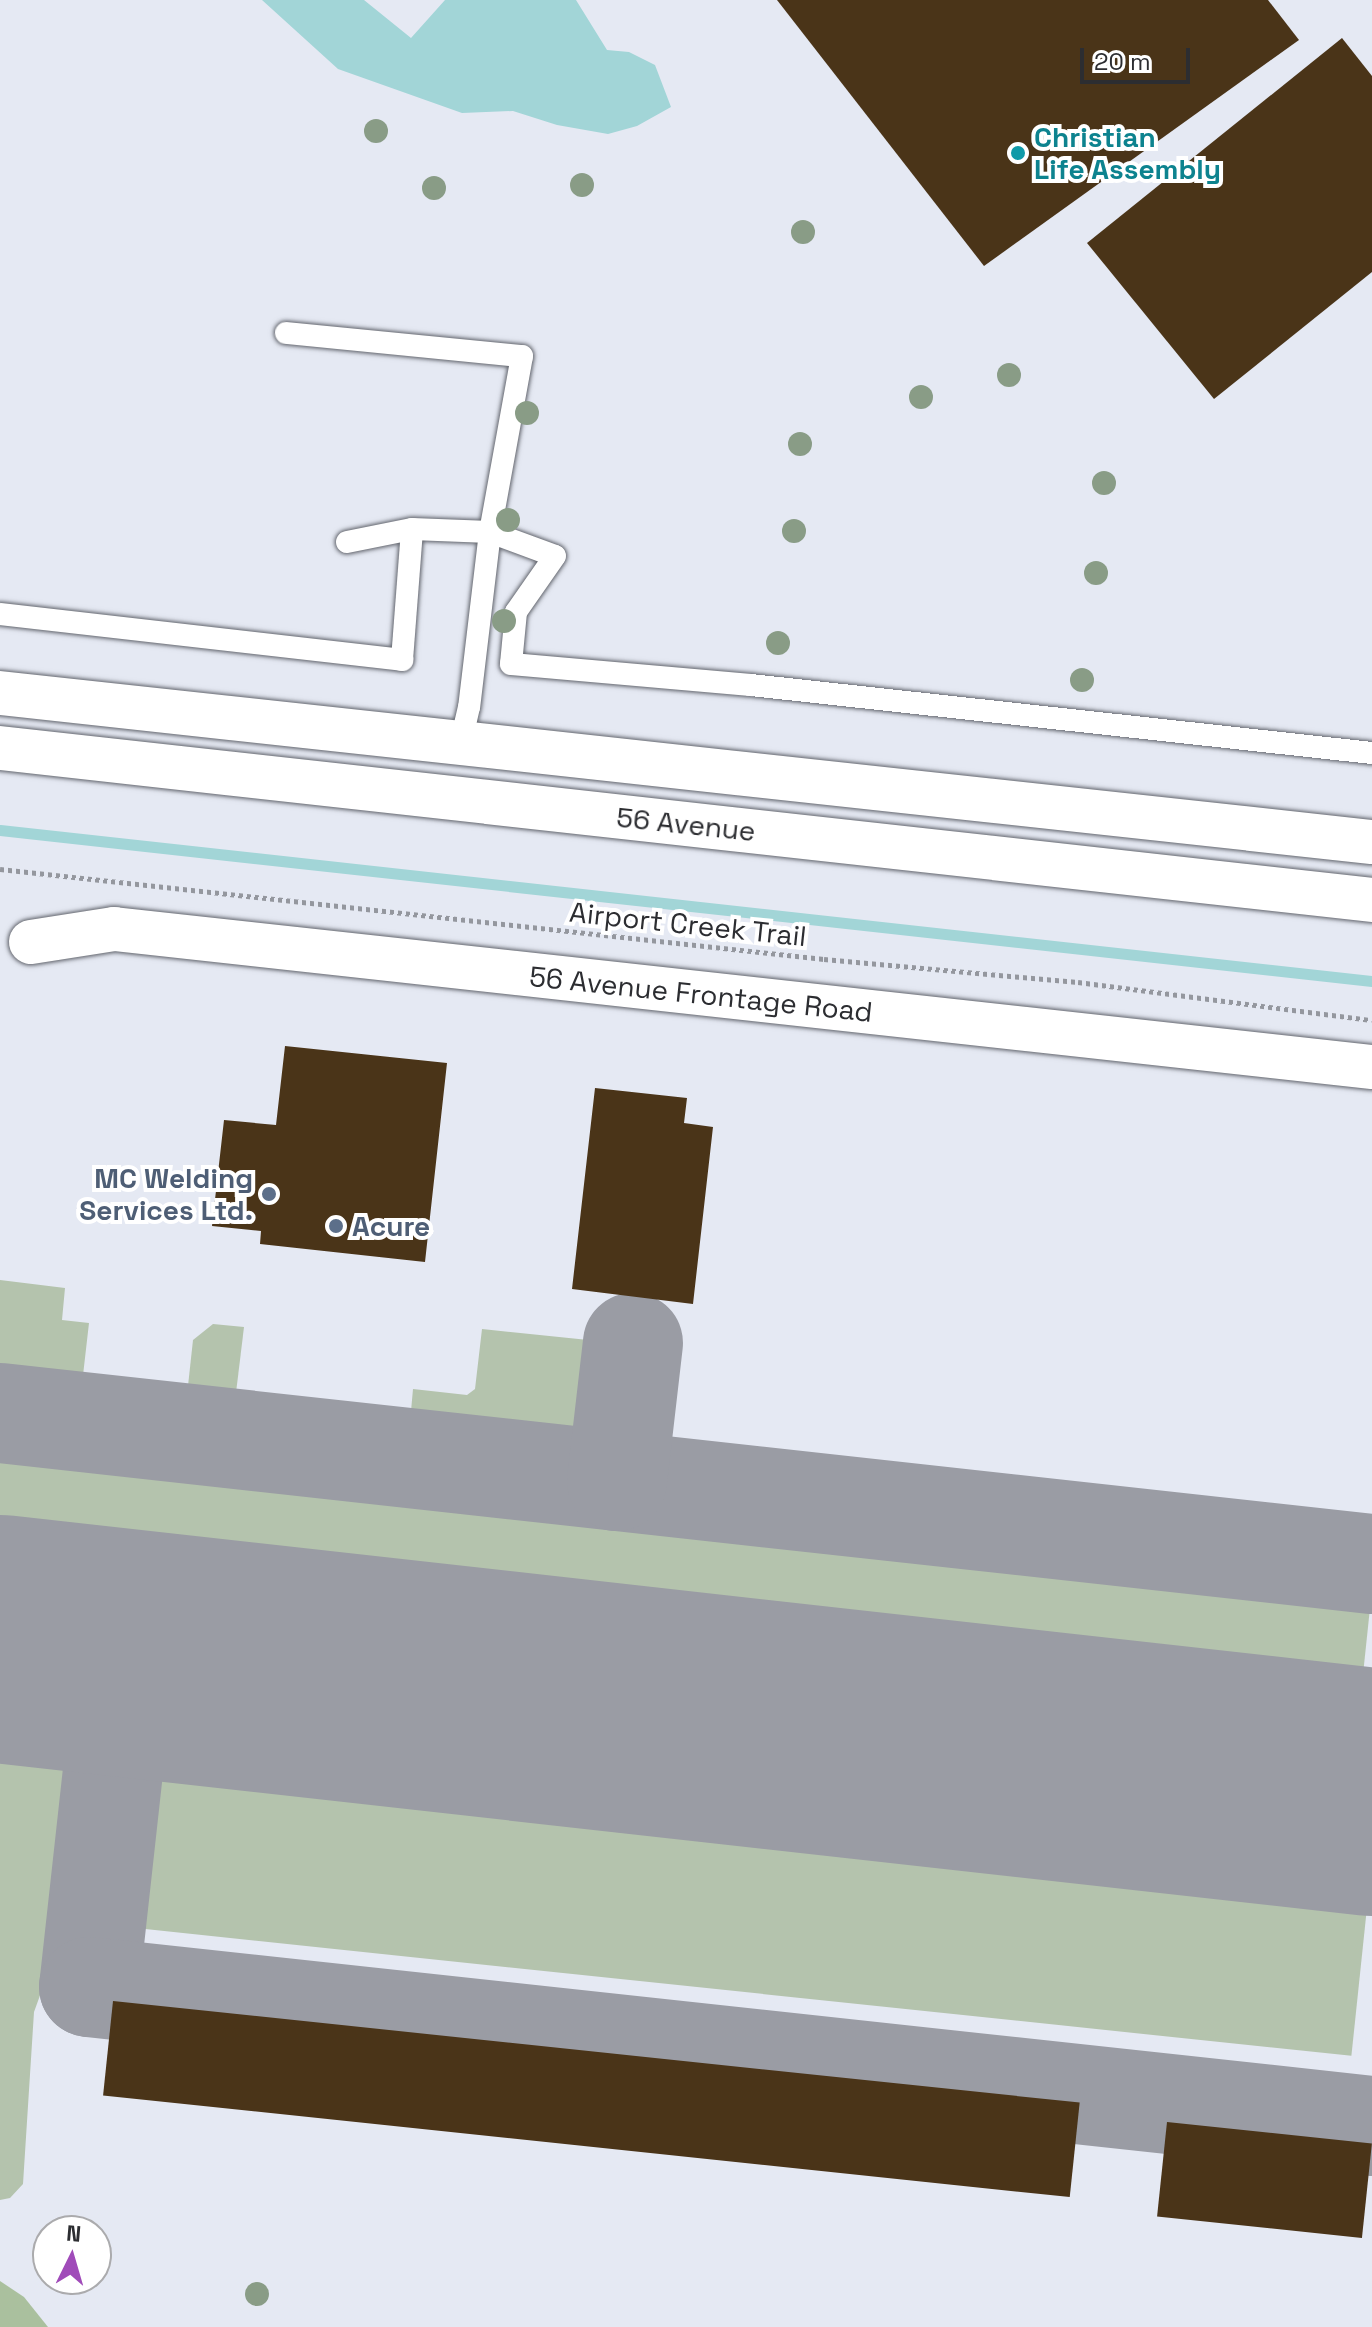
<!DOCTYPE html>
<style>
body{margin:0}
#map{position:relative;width:1372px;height:2327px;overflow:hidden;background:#e5e9f3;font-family:"Space Grotesk",sans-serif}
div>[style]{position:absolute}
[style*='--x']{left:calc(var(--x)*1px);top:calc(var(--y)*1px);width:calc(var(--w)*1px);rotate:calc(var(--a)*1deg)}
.green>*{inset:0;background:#b4c3ad;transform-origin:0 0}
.forest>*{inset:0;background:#aac09e}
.water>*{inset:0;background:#a2d5d7}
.stream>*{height:11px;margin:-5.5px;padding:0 5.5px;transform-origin:5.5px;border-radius:5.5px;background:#a2d5d7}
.taxiway>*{height:100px;margin:-50px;padding:0 50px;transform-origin:50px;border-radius:50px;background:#9a9ca4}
.runway>*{height:248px;margin:-124px;padding:0 124px;transform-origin:124px;border-radius:124px;background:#9a9ca4}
.building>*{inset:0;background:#4a3418;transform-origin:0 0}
.path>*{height:5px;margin-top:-2.5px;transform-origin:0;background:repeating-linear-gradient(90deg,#94979e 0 4px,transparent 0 8px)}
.roads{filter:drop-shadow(0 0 2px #63666e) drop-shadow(0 0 2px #63666e)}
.service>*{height:22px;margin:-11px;padding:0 11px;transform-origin:11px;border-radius:11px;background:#fff}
.minor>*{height:44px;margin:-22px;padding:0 22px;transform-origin:22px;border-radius:22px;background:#fff}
.secondary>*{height:44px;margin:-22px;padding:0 22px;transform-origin:22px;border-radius:22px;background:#fff}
.trees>*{width:24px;height:24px;margin:-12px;border-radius:50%;background:#899c86}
.dots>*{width:22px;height:22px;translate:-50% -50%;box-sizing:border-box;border:4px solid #fff;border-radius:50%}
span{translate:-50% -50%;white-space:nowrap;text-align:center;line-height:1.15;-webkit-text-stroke:8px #fff;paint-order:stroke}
.culture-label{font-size:28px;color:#0d838f;font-weight:700}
.left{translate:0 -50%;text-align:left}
.street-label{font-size:28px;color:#2c2d31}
.service-label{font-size:28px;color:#4e5e75;font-weight:700}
.right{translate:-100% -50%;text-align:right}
.north{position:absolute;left:32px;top:2215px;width:80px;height:80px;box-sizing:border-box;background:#fff;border:2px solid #ababad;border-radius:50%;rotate:5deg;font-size:22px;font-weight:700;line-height:32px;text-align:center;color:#2c2d31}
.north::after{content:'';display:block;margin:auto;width:28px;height:36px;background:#a04bb9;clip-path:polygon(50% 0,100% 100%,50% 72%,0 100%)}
.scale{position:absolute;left:1080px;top:48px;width:110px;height:36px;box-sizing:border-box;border:4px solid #2c2d31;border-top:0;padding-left:10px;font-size:24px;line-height:28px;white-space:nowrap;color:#2c2d31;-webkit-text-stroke:6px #fff;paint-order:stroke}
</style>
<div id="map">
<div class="green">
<div style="clip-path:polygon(0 1280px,65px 1288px,62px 1320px,89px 1323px,82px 1384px,0 1374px)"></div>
<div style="clip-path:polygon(213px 1324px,244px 1327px,235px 1401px,187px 1395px,193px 1340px)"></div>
<div style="clip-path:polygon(482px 1329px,598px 1341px,615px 1358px,605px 1444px,410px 1422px,413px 1389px,467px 1395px,475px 1389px)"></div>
<div style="left:0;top:1431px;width:1381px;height:142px;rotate:6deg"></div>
<div style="clip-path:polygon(0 1701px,90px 1712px,67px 1921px,34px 2012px,23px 2184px,10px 2198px,0 2200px)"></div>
<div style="left:146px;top:1719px;width:1234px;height:209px;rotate:6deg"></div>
</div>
<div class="forest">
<div style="clip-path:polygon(0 2281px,24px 2297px,48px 2327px,0 2327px)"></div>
</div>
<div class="water">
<div style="clip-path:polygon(262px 0,364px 0,411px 38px,445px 0,576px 0,607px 50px,629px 52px,655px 65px,671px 107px,637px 126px,608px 134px,557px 125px,513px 111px,462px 113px,338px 69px)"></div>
</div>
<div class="stream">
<div style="--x:0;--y:830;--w:1380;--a:6.28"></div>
</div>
<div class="taxiway">
<div style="--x:0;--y:1413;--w:1380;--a:6.28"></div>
<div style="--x:617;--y:1481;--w:139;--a:-83.4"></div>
<div style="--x:126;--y:1653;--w:336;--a:96.3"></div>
<div style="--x:89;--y:1987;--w:1291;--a:6.18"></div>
</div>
<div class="runway">
<div style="--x:0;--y:1639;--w:1381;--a:6.36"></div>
</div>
<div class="building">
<div style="clip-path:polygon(777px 0,1268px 0,1299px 40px,984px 266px)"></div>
<div style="clip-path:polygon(1342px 38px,1372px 76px,1372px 272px,1214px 399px,1087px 243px)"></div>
<div style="clip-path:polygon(285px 1046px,447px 1063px,425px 1262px,260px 1244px,261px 1231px,212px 1226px,224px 1120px,276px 1125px)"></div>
<div style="clip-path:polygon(595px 1088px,687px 1098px,684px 1123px,713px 1127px,693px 1304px,572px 1289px)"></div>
<div style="left:113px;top:2001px;width:972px;height:95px;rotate:6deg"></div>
<div style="left:1167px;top:2122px;width:206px;height:95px;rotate:6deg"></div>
</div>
<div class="path">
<div style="--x:0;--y:869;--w:829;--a:6.23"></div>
<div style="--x:824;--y:959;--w:255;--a:5.2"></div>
<div style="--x:1078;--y:982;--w:296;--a:7.4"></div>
</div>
<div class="roads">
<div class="service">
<div style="--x:286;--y:333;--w:237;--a:5.6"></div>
<div style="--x:522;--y:356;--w:179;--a:100.3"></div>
<div style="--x:490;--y:532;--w:176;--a:96.8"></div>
<div style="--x:469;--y:707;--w:36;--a:103"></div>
<div style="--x:347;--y:542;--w:66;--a:-11.3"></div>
<div style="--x:412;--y:529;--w:78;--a:2.2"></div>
<div style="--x:490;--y:532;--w:69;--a:20.3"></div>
<div style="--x:555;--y:556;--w:68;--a:124.9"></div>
<div style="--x:516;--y:612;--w:52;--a:95.5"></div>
<div style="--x:511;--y:664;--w:241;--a:5"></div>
<div style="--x:751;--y:685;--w:625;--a:6.25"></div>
<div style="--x:0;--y:614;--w:405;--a:6.5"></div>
<div style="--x:402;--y:660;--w:131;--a:-85.6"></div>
</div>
<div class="minor">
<div style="--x:31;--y:942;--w:84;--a:-8.9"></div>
<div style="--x:114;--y:929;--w:1266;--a:6.26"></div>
</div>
<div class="secondary">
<div style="--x:0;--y:693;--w:1380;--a:6.2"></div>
<div style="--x:0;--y:748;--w:1380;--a:6.32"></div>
</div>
</div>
<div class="trees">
<div style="left:376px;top:131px"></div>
<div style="left:582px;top:185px"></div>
<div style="left:434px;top:188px"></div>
<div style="left:803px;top:232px"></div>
<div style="left:1009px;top:375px"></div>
<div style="left:921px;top:397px"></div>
<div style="left:527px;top:413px"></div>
<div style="left:800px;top:444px"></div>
<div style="left:1104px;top:483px"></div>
<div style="left:508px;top:520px"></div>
<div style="left:794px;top:531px"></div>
<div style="left:1096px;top:573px"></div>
<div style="left:504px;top:621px"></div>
<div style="left:778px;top:643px"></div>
<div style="left:1082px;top:680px"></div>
<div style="left:257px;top:2294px"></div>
</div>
<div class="dots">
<div style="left:1018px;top:153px;background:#0f9aa8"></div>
<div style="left:269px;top:1194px;background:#5c6f8a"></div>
<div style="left:336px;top:1226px;background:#5c6f8a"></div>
</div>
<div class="culture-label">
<span class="left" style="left:1034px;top:153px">Christian<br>Life Assembly</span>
</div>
<div class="street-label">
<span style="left:686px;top:824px;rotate:6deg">56 Avenue</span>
<span style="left:688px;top:924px;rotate:6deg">Airport Creek Trail</span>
<span style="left:701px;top:994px;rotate:6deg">56 Avenue Frontage Road</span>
</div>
<div class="service-label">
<span class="right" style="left:253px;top:1194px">MC Welding<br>Services Ltd.</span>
<span class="left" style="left:352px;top:1226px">Acure</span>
</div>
<div class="north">N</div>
<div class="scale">20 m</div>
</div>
